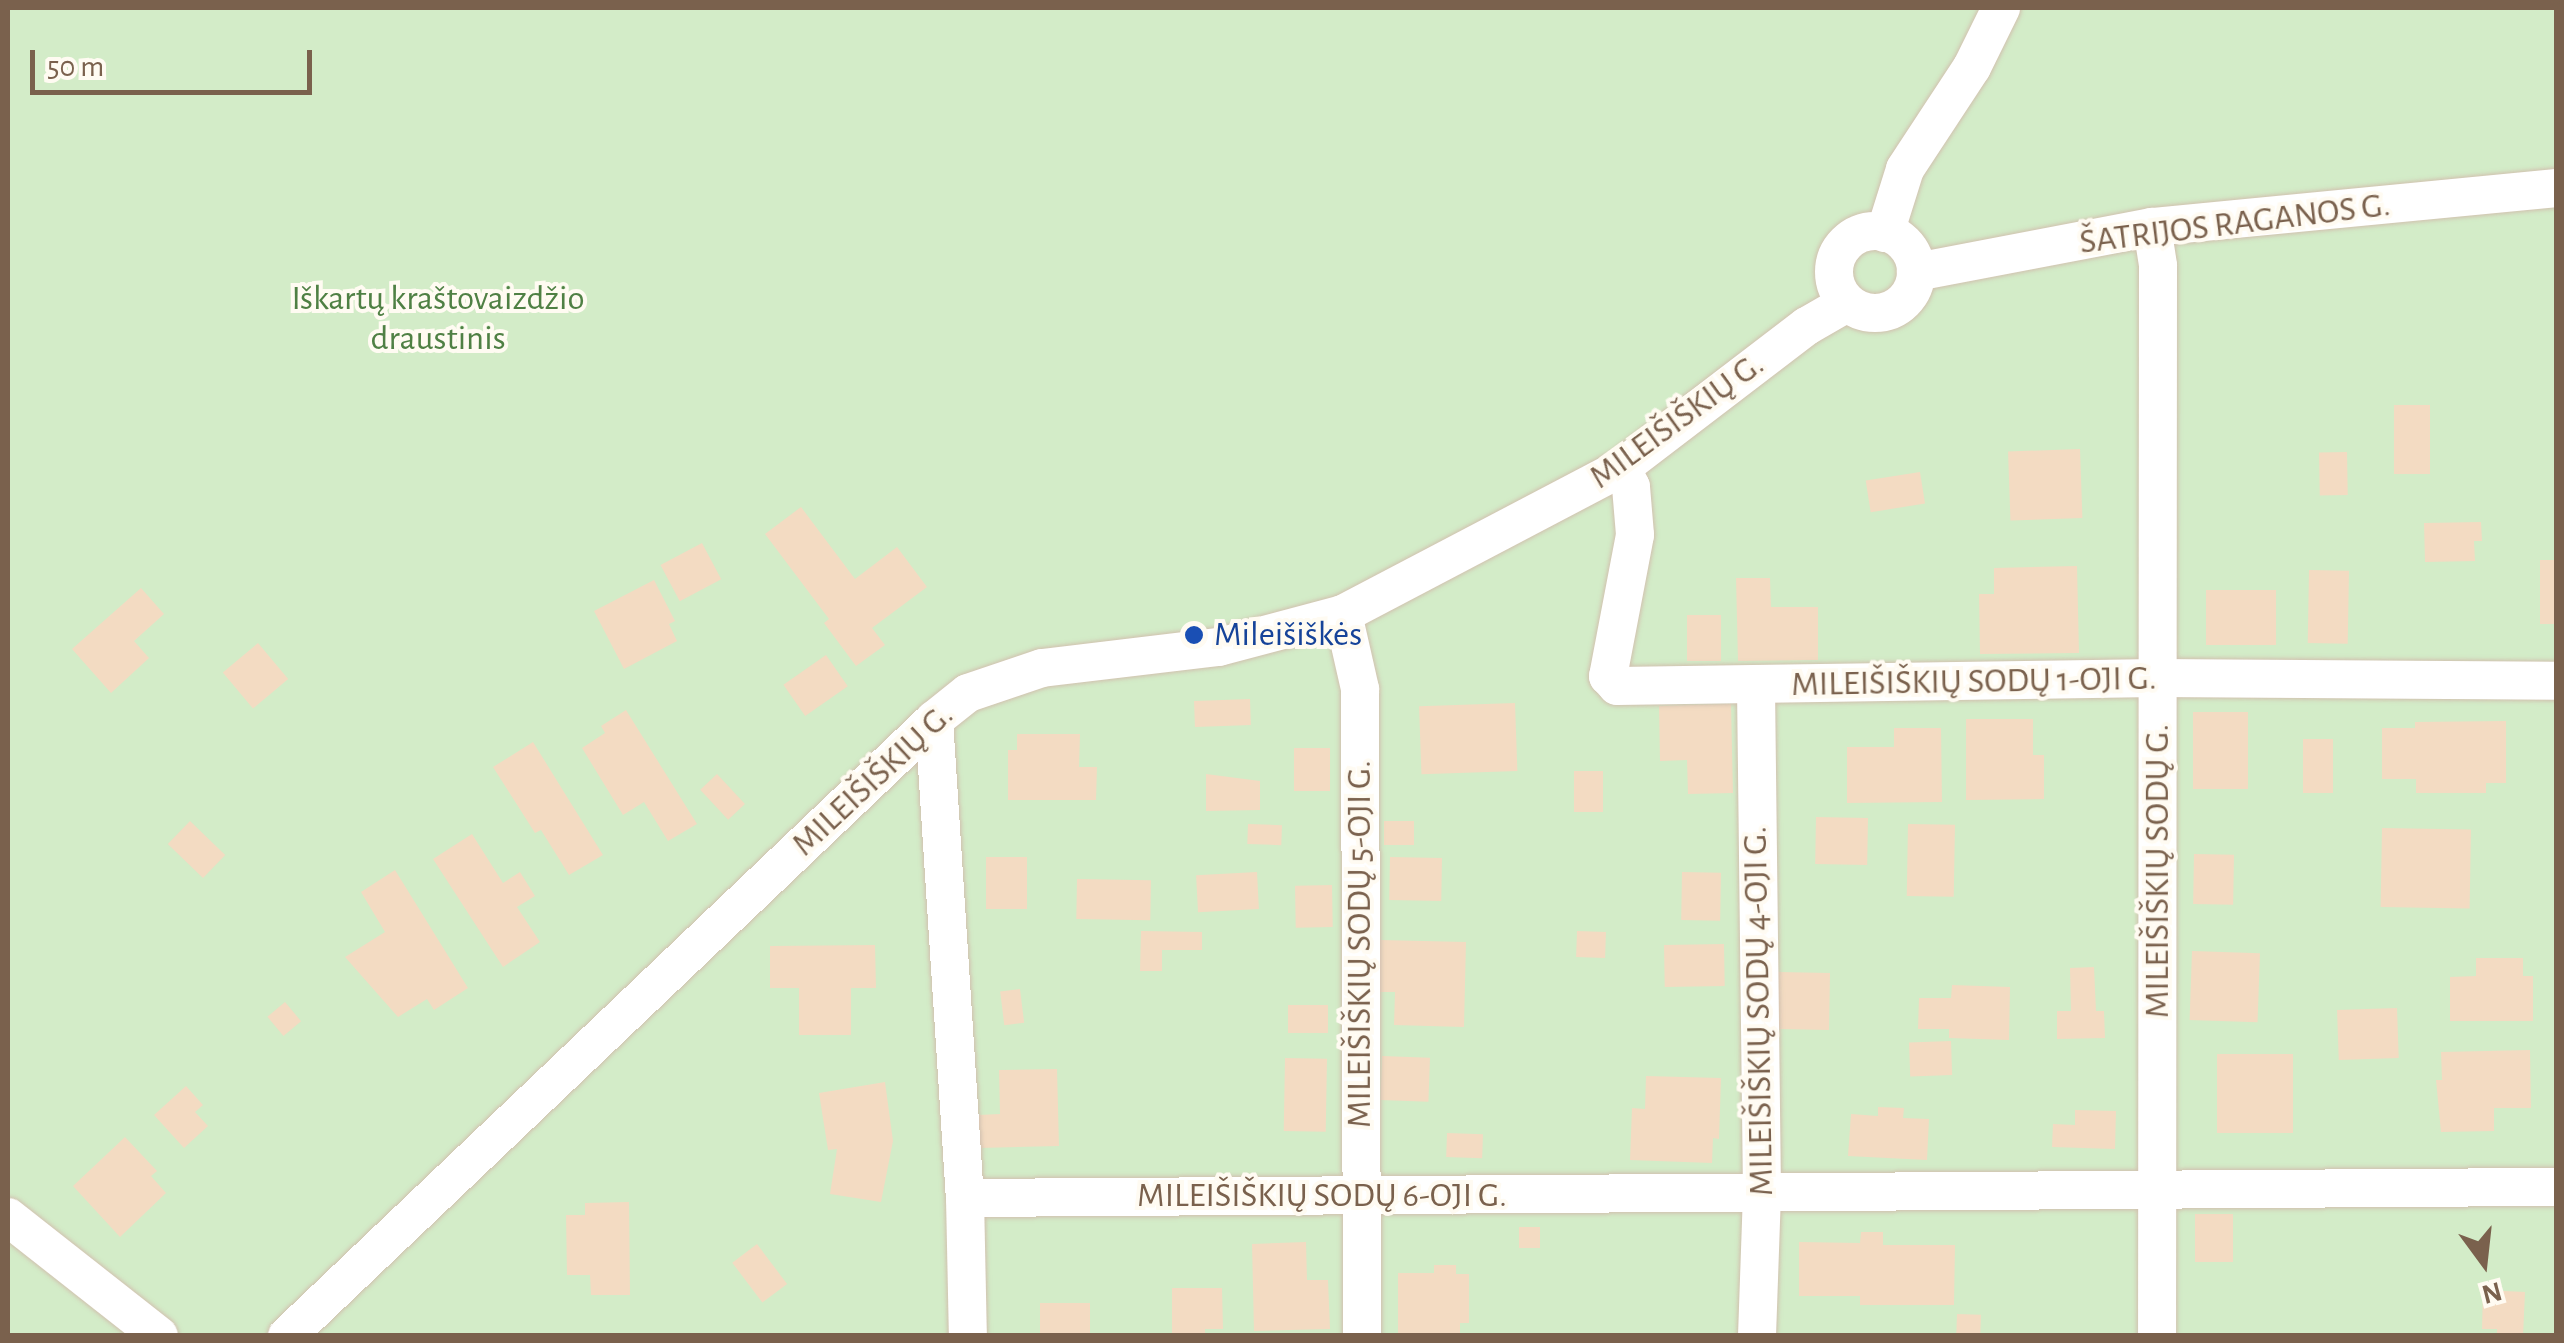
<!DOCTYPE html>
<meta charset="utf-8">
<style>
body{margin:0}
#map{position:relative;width:2564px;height:1343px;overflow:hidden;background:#fdf8eb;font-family:"Alegreya Sans",sans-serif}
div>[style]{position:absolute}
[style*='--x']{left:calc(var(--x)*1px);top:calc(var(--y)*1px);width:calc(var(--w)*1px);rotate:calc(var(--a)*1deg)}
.green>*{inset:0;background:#d3ecc8;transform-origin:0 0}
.building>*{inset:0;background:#f3dbc2;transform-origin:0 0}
.roads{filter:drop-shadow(0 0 2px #d1c1af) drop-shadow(0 0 2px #d1c1af)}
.minor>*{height:38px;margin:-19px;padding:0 19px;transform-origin:19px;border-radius:19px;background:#fff}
.minor>.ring{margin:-19px;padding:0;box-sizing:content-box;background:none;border:38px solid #fff;border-radius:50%}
.dots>*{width:28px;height:28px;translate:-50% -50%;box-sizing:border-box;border:5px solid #fffbf2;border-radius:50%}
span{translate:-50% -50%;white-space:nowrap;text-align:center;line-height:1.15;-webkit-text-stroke:8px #fffbf2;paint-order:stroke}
.street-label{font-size:35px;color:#7a614d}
.park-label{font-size:35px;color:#4f8044}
.transit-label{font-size:35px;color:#164399}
.left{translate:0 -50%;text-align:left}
.frame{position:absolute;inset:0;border:10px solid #7a614d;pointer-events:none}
.north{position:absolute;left:2434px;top:1213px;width:100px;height:100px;-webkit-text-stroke:8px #fffbf2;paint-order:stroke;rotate:165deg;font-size:28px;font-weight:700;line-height:40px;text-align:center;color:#7a614d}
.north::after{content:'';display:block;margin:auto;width:35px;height:45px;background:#7a614d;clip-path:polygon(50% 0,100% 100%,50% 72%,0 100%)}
.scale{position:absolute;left:30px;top:50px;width:282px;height:45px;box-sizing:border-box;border:5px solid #7a614d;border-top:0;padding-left:12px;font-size:30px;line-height:35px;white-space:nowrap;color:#7a614d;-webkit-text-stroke:8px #fffbf2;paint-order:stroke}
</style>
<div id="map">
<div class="green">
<div style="left:8px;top:8px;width:2548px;height:1328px"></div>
</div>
<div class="building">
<div style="left:2394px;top:405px;width:36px;height:69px"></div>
<div style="left:2080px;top:449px;width:69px;height:72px;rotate:88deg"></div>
<div style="left:2347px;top:452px;width:43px;height:28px;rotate:89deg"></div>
<div style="left:1920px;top:472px;width:32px;height:55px;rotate:81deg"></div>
<div style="clip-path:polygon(801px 507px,855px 579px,897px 547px,927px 587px,872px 628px,885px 645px,856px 666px,824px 623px,829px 619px,765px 534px)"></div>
<div style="clip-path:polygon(2481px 522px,2482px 541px,2474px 541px,2475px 561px,2425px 562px,2424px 523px)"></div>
<div style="left:702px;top:543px;width:41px;height:47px;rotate:62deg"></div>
<div style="left:2540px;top:560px;width:16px;height:64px"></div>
<div style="clip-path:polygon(2077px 566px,2079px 653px,1980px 654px,1979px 594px,1994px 594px,1994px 568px)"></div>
<div style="left:2309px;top:570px;width:40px;height:73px;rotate:1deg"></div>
<div style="clip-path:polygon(1736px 578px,1770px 578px,1771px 607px,1818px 607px,1818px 660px,1738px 661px)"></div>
<div style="clip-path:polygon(654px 580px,675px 621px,669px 624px,677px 641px,624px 669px,594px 611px)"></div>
<div style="clip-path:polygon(141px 588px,164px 614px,134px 641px,149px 658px,111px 693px,72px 649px)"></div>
<div style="left:2206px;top:590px;width:70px;height:55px"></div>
<div style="left:1687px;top:615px;width:34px;height:46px"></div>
<div style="left:258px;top:643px;width:47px;height:46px;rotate:50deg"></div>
<div style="left:826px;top:655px;width:38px;height:52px;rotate:55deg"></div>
<div style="left:1250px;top:699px;width:26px;height:56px;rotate:88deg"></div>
<div style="left:1515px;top:703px;width:68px;height:96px;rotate:88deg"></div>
<div style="clip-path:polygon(1731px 704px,1733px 793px,1688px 794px,1687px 760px,1660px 761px,1659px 706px)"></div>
<div style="clip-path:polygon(626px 710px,697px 824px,668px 841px,644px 802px,623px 815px,582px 748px,605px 733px,601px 726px)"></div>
<div style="left:2193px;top:712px;width:55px;height:77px"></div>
<div style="clip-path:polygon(1966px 719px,2033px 719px,2033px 755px,2044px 755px,2044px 799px,1966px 800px)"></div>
<div style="clip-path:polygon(2506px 721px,2506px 783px,2486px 783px,2486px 793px,2416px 793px,2416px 779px,2382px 779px,2382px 728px,2415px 728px,2415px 722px)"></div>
<div style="clip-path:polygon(1894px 728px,1941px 728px,1942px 802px,1847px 803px,1847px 747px,1894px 747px)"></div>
<div style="clip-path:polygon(1017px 734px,1080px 734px,1079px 767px,1097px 767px,1096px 800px,1008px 800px,1008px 750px,1017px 750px)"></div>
<div style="left:2303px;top:739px;width:30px;height:54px"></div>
<div style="clip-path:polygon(533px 742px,603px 855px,569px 875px,541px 830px,535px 833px,493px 767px)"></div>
<div style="left:1294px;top:748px;width:36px;height:43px"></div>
<div style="left:1574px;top:771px;width:29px;height:41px"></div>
<div style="left:717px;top:774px;width:41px;height:23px;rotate:47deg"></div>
<div style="clip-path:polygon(1206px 774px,1260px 781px,1260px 810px,1206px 811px)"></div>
<div style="left:1816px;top:817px;width:52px;height:47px;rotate:1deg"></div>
<div style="left:190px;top:821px;width:49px;height:32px;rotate:44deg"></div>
<div style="left:1384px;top:821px;width:30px;height:24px"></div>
<div style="left:1248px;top:824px;width:34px;height:20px;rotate:2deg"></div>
<div style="left:1908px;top:824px;width:47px;height:72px;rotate:1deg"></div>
<div style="left:2382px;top:828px;width:89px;height:79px;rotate:1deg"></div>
<div style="clip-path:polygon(472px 834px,503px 883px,520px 872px,535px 896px,517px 907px,540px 942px,503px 967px,433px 859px)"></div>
<div style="left:2194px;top:854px;width:40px;height:50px;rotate:1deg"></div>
<div style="left:986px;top:857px;width:41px;height:52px"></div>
<div style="left:1390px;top:857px;width:52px;height:43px;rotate:1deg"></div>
<div style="clip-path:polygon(395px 870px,468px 988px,434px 1010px,427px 999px,398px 1017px,345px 957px,385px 932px,361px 892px)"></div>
<div style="left:1257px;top:872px;width:37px;height:61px;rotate:87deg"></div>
<div style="left:1682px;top:872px;width:39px;height:48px;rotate:1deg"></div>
<div style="left:1077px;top:879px;width:74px;height:40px;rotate:1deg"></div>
<div style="left:1332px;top:885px;width:42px;height:37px;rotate:89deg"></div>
<div style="clip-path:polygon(1141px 931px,1202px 932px,1202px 950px,1162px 950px,1162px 971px,1140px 971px)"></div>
<div style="left:1577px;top:931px;width:29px;height:26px;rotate:2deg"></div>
<div style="clip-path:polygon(1380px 940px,1466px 942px,1464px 1027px,1394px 1025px,1395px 992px,1379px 992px)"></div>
<div style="left:1724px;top:944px;width:42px;height:60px;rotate:89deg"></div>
<div style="clip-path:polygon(875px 945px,876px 988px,851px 988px,851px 1035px,799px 1035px,799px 988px,770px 988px,770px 946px)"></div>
<div style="left:2192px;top:951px;width:68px;height:69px;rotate:2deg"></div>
<div style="clip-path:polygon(2476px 958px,2523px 958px,2523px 976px,2533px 976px,2533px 1021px,2450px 1021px,2450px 977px,2476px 976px)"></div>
<div style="clip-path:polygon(2094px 967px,2096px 1011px,2104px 1011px,2105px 1038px,2057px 1039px,2057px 1011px,2071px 1011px,2070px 968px)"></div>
<div style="left:1775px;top:972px;width:55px;height:57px;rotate:1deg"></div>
<div style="clip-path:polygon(1952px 985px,2010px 987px,2009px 1040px,1949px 1038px,1949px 1029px,1918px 1029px,1919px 998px,1951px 998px)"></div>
<div style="left:1020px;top:989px;width:34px;height:20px;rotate:83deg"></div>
<div style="left:285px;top:1002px;width:25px;height:23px;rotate:50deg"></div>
<div style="left:1288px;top:1005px;width:40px;height:28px"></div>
<div style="left:2397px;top:1008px;width:50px;height:60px;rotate:88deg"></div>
<div style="left:1951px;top:1041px;width:34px;height:42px;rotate:88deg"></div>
<div style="clip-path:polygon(2530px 1050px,2531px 1108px,2494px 1108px,2494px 1131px,2441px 1132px,2436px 1080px,2442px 1080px,2441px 1052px)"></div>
<div style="left:2293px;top:1054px;width:79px;height:76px;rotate:90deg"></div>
<div style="left:1382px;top:1056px;width:48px;height:44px;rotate:2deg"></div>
<div style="left:1285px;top:1058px;width:42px;height:73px;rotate:1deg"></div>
<div style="clip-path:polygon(1057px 1069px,1059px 1146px,979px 1148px,978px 1115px,1000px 1114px,999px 1070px)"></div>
<div style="clip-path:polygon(1646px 1076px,1721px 1078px,1719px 1139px,1713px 1138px,1712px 1163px,1630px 1160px,1632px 1108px,1645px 1109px)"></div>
<div style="clip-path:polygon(885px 1082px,893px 1141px,881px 1202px,830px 1194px,837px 1149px,828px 1150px,819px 1093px)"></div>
<div style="clip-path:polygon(186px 1086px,203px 1105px,195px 1112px,208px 1126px,184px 1148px,154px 1115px)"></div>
<div style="clip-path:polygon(1878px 1107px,1904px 1108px,1903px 1118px,1929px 1119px,1927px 1160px,1848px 1156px,1851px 1114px,1878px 1116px)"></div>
<div style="clip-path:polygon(2075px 1110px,2116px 1111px,2115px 1149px,2052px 1147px,2053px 1124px,2075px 1125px)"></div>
<div style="left:1447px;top:1133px;width:36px;height:24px;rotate:2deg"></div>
<div style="clip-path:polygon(125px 1137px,157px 1171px,151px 1176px,166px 1193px,120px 1237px,73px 1186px)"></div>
<div style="clip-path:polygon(629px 1202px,630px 1295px,591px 1295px,590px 1275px,567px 1275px,566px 1215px,585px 1215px,585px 1203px)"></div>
<div style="left:2195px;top:1214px;width:38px;height:48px"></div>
<div style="left:1519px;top:1227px;width:21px;height:21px"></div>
<div style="clip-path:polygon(1861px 1232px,1883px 1232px,1883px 1245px,1955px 1245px,1954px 1305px,1860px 1305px,1860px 1296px,1799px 1296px,1799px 1242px,1860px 1243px)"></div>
<div style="clip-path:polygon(1306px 1242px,1307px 1280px,1328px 1280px,1330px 1329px,1254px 1331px,1252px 1244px)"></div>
<div style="left:757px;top:1244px;width:50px;height:31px;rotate:53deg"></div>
<div style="clip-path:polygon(1434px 1265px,1456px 1265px,1456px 1274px,1469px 1274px,1469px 1323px,1460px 1323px,1460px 1334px,1398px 1334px,1398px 1273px,1434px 1273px)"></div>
<div style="clip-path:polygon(1172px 1288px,1222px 1288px,1223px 1329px,1205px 1329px,1205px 1336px,1172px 1336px)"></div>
<div style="clip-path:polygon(2483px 1290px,2525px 1292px,2523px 1336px,2497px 1336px,2497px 1329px,2482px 1329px)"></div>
<div style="left:1090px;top:1303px;width:33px;height:50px;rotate:90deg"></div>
<div style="left:1957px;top:1314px;width:24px;height:19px;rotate:2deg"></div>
</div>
<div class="roads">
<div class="minor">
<div style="--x:2152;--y:227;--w:39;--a:81"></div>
<div style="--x:2158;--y:266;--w:1070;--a:90.05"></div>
<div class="ring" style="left:1834px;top:231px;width:44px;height:44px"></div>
<div style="--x:1885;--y:233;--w:67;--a:-72.6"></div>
<div style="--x:1905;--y:169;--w:122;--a:-56.7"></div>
<div style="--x:1972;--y:67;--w:66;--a:-63.8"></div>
<div style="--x:1916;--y:272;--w:240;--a:-10.8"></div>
<div style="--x:2152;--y:227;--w:406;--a:-5.5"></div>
<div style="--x:1621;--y:468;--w:21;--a:62"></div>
<div style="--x:1631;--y:487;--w:48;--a:85.2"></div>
<div style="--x:1635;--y:535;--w:144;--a:100.8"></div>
<div style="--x:1608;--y:676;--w:13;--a:48"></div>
<div style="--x:1617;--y:686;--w:540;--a:-0.85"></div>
<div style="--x:2157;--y:678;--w:399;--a:0.4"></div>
<div style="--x:1343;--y:614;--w:77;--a:77.2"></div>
<div style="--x:1360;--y:689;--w:647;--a:89.82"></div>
<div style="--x:1756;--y:687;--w:506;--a:89.32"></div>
<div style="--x:1762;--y:1193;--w:143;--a:92"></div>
<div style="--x:934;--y:720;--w:479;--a:86.3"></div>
<div style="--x:965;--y:1198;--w:1591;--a:-0.4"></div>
<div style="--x:965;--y:1198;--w:138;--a:88.8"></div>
<div style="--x:8;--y:1217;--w:192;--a:38.2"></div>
<div style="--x:287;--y:1336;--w:893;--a:-43.59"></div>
<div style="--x:934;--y:720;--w:43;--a:-38.5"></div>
<div style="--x:968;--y:693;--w:78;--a:-18.7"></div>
<div style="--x:1042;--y:668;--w:178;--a:-6.8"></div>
<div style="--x:1219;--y:647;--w:128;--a:-14.9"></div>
<div style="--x:1343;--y:614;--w:314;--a:-27.7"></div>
<div style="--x:1621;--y:468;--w:234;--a:-37.4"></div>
<div style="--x:1807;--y:326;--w:46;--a:-29.9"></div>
</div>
</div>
<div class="dots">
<div style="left:1194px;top:635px;background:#1a4fb4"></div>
</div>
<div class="street-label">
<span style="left:2235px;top:224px;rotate:-7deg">ŠATRIJOS RAGANOS G.</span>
<span style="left:1677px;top:421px;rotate:-36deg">MILEIŠIŠKIŲ G.</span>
<span style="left:1974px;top:682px;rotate:-1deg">MILEIŠIŠKIŲ SODŲ 1-OJI G.</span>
<span style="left:873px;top:780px;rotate:-43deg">MILEIŠIŠKIŲ G.</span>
<span style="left:2158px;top:871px;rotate:-90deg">MILEIŠIŠKIŲ SODŲ G.</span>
<span style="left:1360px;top:944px;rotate:-90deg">MILEIŠIŠKIŲ SODŲ 5-OJI G.</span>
<span style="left:1759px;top:1011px;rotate:-91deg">MILEIŠIŠKIŲ SODŲ 4-OJI G.</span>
<span style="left:1322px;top:1196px">MILEIŠIŠKIŲ SODŲ 6-OJI G.</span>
</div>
<div class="park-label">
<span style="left:438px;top:319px">Iškartų kraštovaizdžio<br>draustinis</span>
</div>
<div class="transit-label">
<span class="left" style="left:1214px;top:635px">Mileišiškės</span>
</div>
<div class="frame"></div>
<div class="north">N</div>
<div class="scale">50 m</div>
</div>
